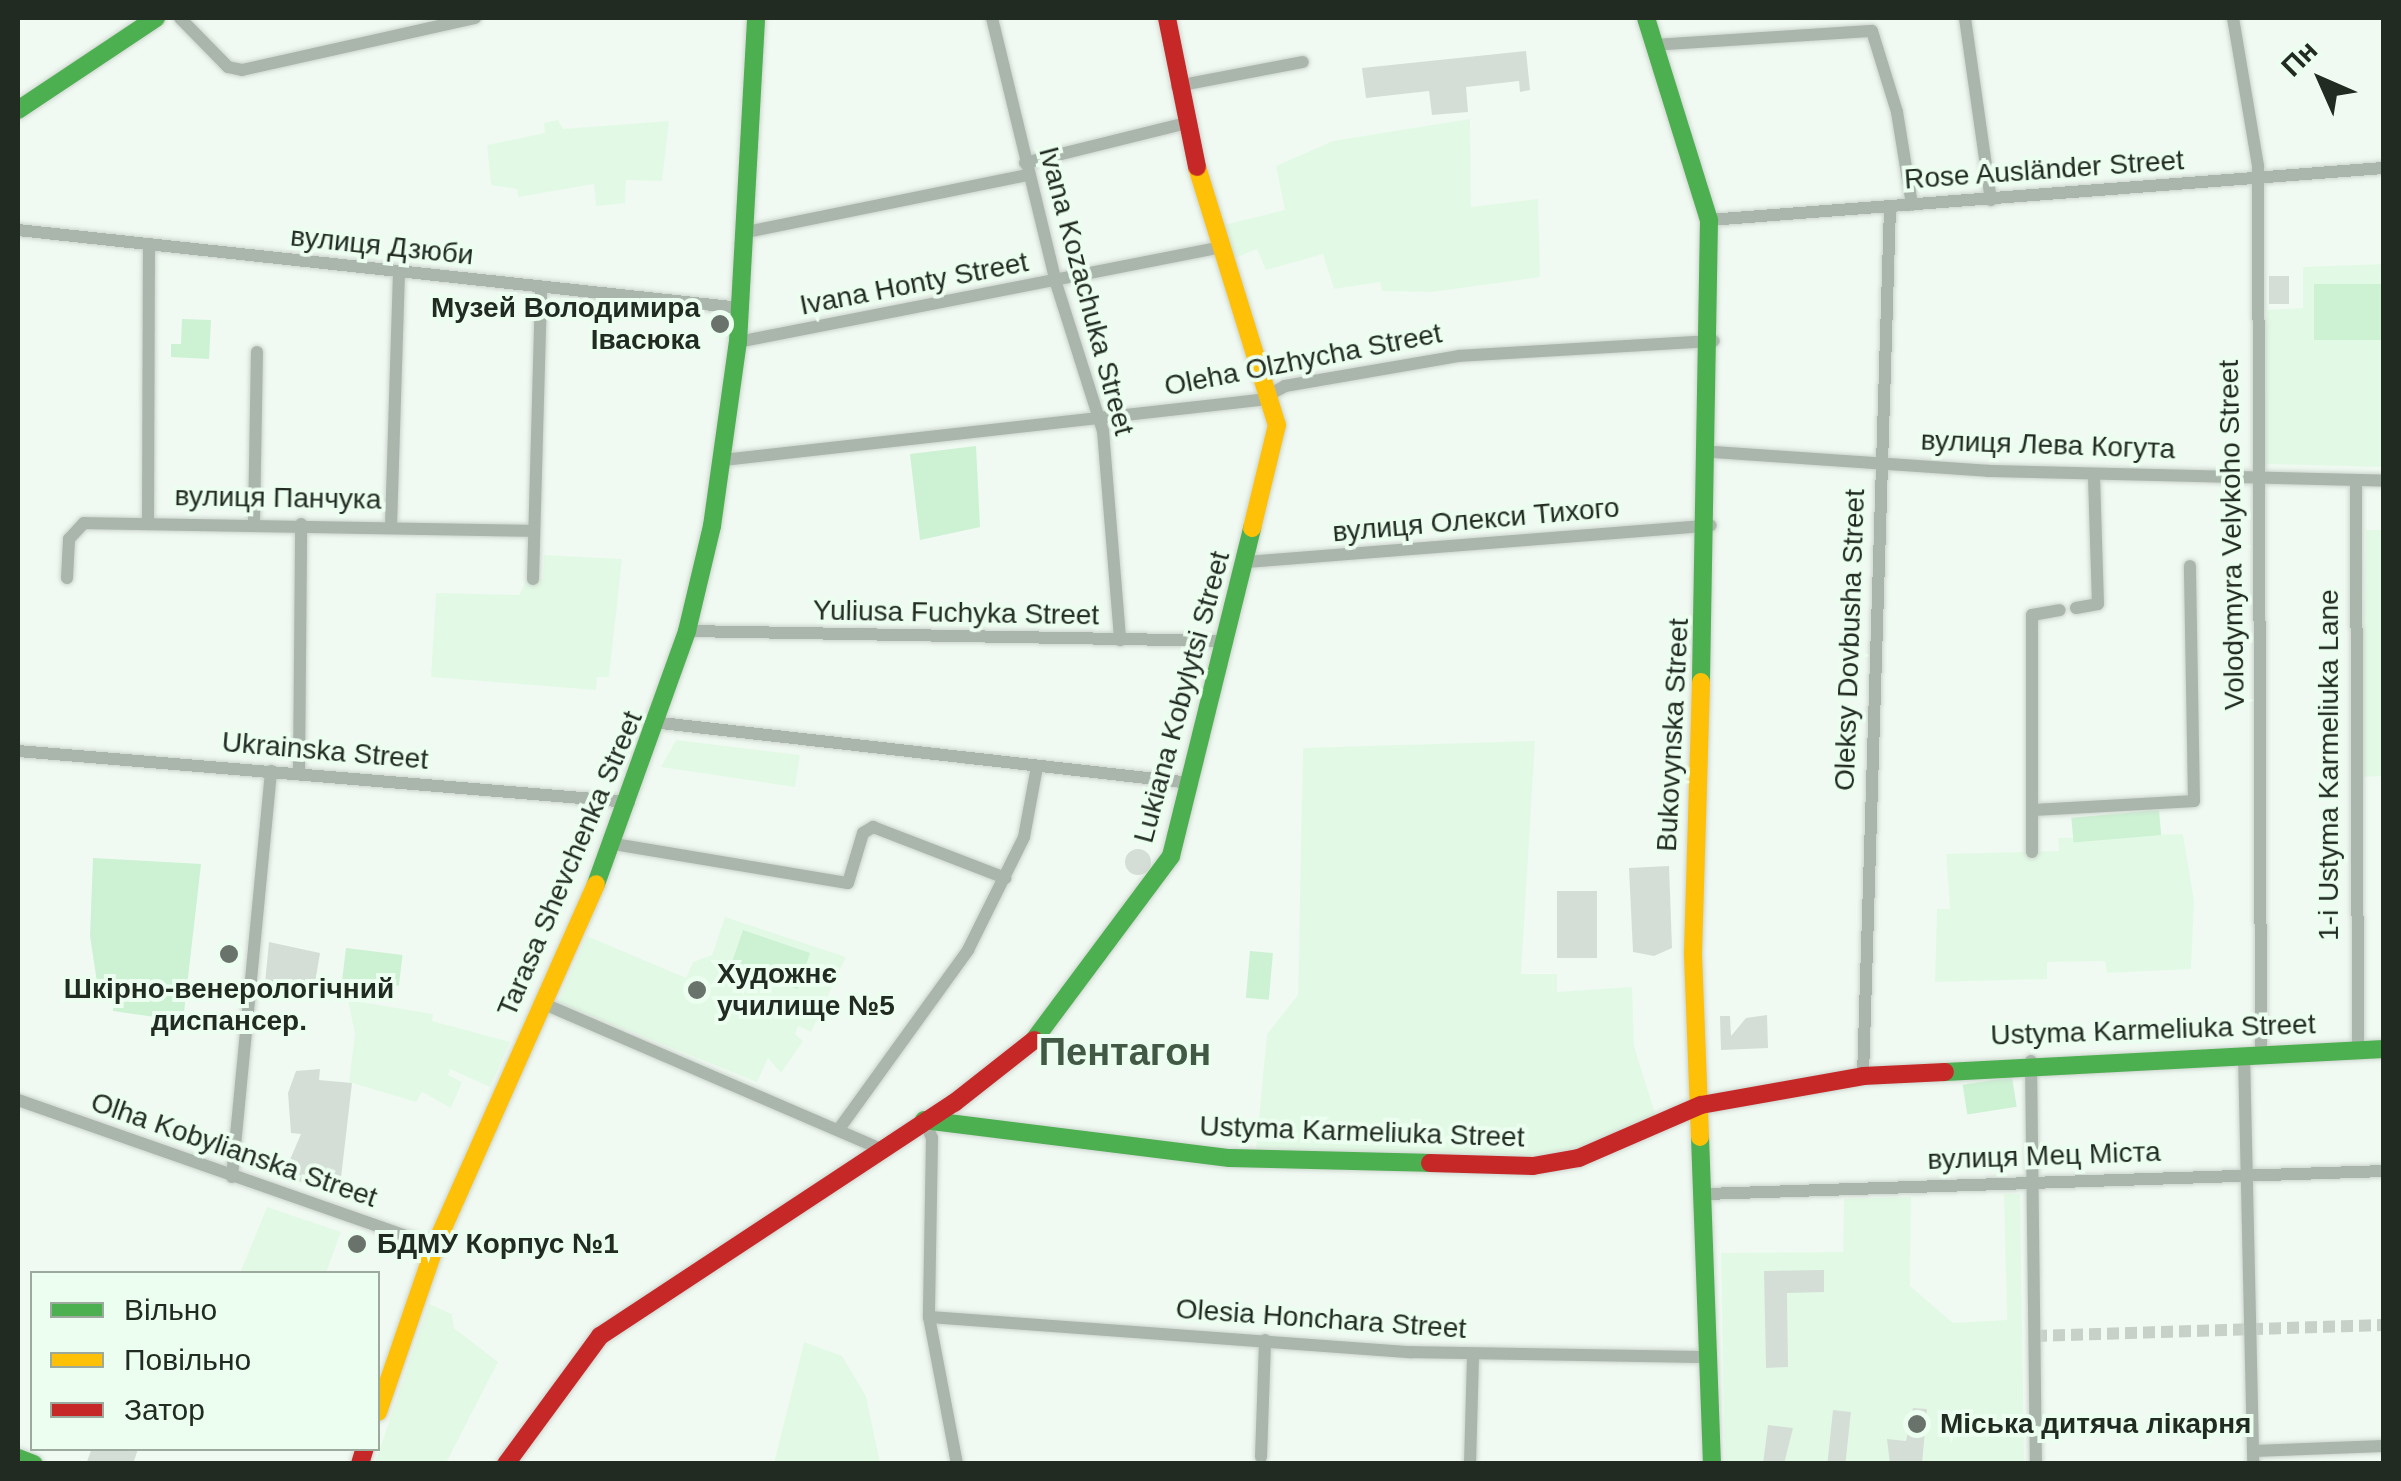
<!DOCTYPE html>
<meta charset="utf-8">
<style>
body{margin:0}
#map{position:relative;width:2401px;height:1481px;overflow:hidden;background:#f0faf2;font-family:Arial,sans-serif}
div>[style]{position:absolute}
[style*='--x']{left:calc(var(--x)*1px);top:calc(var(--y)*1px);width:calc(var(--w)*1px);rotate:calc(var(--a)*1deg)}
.built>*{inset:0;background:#e2fae5}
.green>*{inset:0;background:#ccf1d3;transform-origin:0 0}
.building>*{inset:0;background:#d4ded6;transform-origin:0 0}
.round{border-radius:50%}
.street-tunnel>*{height:12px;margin-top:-6px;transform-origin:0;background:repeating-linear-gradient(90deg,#c7d1c8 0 12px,transparent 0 18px)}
.roads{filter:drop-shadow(0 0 2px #ccd4cd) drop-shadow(0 0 2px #ccd4cd)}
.street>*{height:12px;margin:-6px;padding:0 6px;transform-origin:6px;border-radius:6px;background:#aab5ac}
.fast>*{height:18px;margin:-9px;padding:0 9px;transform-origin:9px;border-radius:9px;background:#4caf50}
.slow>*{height:18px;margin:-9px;padding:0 9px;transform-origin:9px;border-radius:9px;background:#ffc107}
.jam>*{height:18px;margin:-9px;padding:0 9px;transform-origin:9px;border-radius:9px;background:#c62828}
.dots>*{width:28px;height:28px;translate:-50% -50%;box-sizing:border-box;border:5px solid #ecfeef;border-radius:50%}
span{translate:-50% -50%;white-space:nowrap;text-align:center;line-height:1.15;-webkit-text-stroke:8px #ecfeef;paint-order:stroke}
.street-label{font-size:28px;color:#212b22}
.poi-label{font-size:28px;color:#212b22;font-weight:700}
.right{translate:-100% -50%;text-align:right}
.left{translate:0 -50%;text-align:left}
.district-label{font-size:38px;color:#425a45;font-weight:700}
.frame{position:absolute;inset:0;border:20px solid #212b22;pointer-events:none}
.legend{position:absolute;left:30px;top:1271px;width:350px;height:180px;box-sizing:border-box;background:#ecfeef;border:2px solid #9baa9d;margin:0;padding:12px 18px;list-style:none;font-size:30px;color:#212b22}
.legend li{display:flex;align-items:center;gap:20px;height:50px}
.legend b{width:50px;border:2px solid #9baa9d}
.north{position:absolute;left:2271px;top:30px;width:100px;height:100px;-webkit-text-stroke:8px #ecfeef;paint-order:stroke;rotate:315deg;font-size:28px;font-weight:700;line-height:40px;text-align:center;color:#212b22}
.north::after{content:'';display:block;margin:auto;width:35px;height:45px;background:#212b22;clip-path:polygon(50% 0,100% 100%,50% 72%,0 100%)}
</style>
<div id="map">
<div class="built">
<div style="clip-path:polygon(1470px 119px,1471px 207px,1538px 199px,1540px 277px,1432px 292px,1382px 291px,1380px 282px,1334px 289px,1323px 254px,1266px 270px,1257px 249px,1235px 258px,1224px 225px,1285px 210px,1276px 166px,1333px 141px)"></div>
<div style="clip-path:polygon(558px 120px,563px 129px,669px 121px,662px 181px,626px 180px,625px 203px,596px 206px,594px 184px,518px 197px,517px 189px,491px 185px,487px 145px,545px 133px,544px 123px)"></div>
<div style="clip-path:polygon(2383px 264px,2383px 467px,2264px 464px,2267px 310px,2303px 308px,2303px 267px)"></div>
<div style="clip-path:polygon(2366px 530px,2383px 530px,2383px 776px,2359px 777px)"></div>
<div style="clip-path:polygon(544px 555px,622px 559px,609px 677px,597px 677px,596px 690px,431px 677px,436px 593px,519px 595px,527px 579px,543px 579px)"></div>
<div style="clip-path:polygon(676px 740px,800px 755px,795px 787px,661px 767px)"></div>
<div style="clip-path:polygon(1535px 741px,1521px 974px,1557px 974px,1557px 992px,1632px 987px,1634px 1046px,1659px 1126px,1579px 1157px,1255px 1160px,1267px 1034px,1298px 995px,1303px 748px)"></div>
<div style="clip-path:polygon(2183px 834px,2194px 901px,2191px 969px,2107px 973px,2105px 961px,2047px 962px,2047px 979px,1935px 982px,1937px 909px,1950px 909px,1946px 854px,2059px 851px,2058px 838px)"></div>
<div style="clip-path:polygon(725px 917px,846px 957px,811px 1032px,798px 1026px,795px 1034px,803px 1041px,781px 1073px,768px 1058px,757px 1082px,558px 1002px,587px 936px,686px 978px,693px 962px,712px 955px)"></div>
<div style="clip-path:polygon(348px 1000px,433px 1014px,432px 1021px,510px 1042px,490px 1087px,450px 1069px,448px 1075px,462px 1082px,451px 1108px,422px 1092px,416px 1102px,349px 1082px,355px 1034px)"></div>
<div style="clip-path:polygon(2004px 1194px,2020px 1194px,2024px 1463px,1725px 1463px,1721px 1253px,1843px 1252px,1844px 1199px,1911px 1197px,1910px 1286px,1953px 1323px,2007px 1320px)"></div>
<div style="clip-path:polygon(267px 1207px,341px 1232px,326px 1273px,240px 1273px)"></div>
<div style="clip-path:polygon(429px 1304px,452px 1314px,454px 1328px,498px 1362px,446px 1463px,375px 1463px)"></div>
<div style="clip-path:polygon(804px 1342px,842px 1356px,866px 1396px,880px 1463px,774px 1463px)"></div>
</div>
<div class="green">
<div style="left:2314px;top:284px;width:69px;height:56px"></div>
<div style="clip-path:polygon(182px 319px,211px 320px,209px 359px,171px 357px,171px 344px,181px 344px)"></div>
<div style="clip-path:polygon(976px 446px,980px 527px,920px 540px,910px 454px)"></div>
<div style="left:2159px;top:810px;width:25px;height:88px;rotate:85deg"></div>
<div style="clip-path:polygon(93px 858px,201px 864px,183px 1021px,113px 1011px,114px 984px,97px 982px,90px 936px)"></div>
<div style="left:743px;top:930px;width:71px;height:38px;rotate:19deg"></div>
<div style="left:346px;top:948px;width:57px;height:31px;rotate:7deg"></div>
<div style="left:1250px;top:951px;width:23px;height:47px;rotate:5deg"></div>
<div style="left:2012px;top:1077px;width:30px;height:50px;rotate:81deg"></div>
</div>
<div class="building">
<div style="clip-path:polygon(1526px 51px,1530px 90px,1520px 92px,1519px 81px,1466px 87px,1468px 112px,1432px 115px,1429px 91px,1366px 98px,1362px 68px)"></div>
<div style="left:2289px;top:276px;width:28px;height:20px;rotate:90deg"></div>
<div class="round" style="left:1125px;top:849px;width:26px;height:26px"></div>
<div style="clip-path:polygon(1669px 866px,1672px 948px,1654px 956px,1633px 952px,1629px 868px)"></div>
<div style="left:1557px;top:891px;width:40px;height:67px"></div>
<div style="clip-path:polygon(269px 942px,320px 953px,313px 995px,264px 993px)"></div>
<div style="clip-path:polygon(1767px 1015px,1768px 1048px,1721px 1050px,1720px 1016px,1730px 1016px,1731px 1036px,1746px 1018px)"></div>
<div style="clip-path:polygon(320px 1069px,319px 1080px,352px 1083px,339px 1195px,283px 1176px,301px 1134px,291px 1133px,288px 1093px,296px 1071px)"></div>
<div style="clip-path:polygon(1824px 1270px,1824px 1292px,1787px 1293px,1788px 1367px,1766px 1368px,1764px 1271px)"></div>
<div style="clip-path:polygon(1913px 1408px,1927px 1409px,1922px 1464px,1890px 1464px,1887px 1439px,1906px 1441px)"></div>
<div style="left:1833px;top:1410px;width:18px;height:54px;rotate:6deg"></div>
<div style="clip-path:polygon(1768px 1425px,1793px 1428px,1784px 1464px,1763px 1464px)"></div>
<div style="clip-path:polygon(92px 1448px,138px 1449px,133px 1464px,86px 1464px)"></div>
</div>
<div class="street-tunnel">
<div style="--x:2035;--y:1336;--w:349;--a:-1.8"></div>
</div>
<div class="roads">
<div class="street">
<div style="--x:180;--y:18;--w:69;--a:45.6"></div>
<div style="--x:228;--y:67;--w:14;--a:12"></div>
<div style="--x:242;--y:70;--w:239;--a:-12.6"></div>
<div style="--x:992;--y:18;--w:273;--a:76.4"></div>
<div style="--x:1056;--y:283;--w:155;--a:72.4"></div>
<div style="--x:1103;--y:431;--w:210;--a:85.3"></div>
<div style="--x:1965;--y:18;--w:184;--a:81.9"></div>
<div style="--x:2233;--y:18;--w:150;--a:80.4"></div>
<div style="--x:2258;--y:166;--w:888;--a:89.81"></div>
<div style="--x:1653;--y:45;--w:219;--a:-3.7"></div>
<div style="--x:1872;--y:31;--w:85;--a:72.8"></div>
<div style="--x:1897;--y:112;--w:94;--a:80.8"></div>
<div style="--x:1177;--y:86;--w:128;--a:-10.8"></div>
<div style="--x:1025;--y:163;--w:163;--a:-13.9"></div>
<div style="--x:1709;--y:220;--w:677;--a:-4.41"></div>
<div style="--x:18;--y:230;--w:727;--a:6.16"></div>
<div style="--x:747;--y:232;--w:287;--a:-11.5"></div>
<div style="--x:738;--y:342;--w:488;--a:-11.1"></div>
<div style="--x:1712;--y:452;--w:277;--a:3.9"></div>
<div style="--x:1988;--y:471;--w:396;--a:1.4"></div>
<div style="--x:723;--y:460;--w:539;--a:-6.39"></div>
<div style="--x:1259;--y:400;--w:30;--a:-28"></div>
<div style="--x:1285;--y:386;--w:177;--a:-9.8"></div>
<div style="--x:1459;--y:356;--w:255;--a:-3.4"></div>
<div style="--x:2356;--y:481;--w:569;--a:89.8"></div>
<div style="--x:148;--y:520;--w:273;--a:-89.8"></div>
<div style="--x:254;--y:522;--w:170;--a:-89"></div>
<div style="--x:391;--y:526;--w:252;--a:-88.2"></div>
<div style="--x:1246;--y:562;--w:466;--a:-4.5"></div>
<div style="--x:67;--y:578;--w:39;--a:-87"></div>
<div style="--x:69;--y:539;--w:22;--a:-47"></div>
<div style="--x:84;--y:523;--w:449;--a:1"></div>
<div style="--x:533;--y:579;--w:291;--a:-88.4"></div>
<div style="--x:2076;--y:608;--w:22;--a:-10"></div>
<div style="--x:2098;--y:604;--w:129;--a:-91.8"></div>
<div style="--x:687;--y:631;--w:538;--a:1.06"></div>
<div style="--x:661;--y:723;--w:533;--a:6.46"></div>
<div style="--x:18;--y:751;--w:613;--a:4.77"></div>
<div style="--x:299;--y:773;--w:249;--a:-89.5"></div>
<div style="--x:2035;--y:810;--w:159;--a:-3.2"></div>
<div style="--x:2194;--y:801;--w:235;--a:-91"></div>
<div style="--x:614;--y:844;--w:237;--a:9.5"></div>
<div style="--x:848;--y:883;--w:52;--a:-73.3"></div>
<div style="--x:863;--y:833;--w:12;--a:-31"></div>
<div style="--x:873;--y:827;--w:142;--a:21.1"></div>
<div style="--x:2032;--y:852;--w:237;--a:-90"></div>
<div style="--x:2032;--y:615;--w:28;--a:-10"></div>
<div style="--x:542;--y:1003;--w:369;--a:23.3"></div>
<div style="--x:2244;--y:1054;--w:410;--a:88.7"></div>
<div style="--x:2031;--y:1061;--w:403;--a:89.3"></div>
<div style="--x:1863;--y:1076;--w:870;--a:-88.22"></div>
<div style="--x:18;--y:1100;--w:442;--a:19.3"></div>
<div style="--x:924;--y:1120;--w:20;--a:66"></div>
<div style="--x:932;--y:1138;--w:179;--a:91"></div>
<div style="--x:929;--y:1317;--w:150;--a:79.2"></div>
<div style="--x:839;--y:1129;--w:221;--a:-54.2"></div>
<div style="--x:968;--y:950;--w:126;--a:-63.6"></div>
<div style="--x:1024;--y:837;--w:71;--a:-79.5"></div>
<div style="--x:232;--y:1177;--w:408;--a:-84.5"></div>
<div style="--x:1706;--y:1194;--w:678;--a:-1.94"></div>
<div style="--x:929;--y:1317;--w:483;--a:4.2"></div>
<div style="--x:1411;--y:1352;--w:298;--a:1"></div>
<div style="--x:2253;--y:1451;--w:131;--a:-2.2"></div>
<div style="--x:1261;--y:1457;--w:117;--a:-88"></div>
<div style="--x:1470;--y:1464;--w:110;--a:-88.4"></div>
</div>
<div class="fast">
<div style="--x:1646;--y:18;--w:212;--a:72.7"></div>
<div style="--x:1709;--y:220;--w:462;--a:91"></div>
<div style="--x:18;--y:110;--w:166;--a:-33.7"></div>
<div style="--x:596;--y:884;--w:269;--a:-70.2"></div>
<div style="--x:687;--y:631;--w:108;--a:-76.6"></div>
<div style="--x:712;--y:526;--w:186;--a:-82"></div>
<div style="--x:738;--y:342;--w:324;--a:-86.8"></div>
<div style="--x:1034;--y:1040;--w:229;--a:-53.3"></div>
<div style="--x:1171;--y:856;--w:338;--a:-76.1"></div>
<div style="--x:1945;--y:1072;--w:440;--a:-3"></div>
<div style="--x:924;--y:1120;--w:308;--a:7.1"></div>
<div style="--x:1230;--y:1158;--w:200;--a:1.4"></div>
<div style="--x:1700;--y:1137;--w:327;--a:87.9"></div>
<div style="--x:18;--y:1458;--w:17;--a:21"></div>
</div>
<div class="slow">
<div style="--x:1197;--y:167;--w:270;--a:72.8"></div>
<div style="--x:1277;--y:425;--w:106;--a:103.6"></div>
<div style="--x:1700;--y:1137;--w:184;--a:-92.2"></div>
<div style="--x:1693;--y:953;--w:271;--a:-88.3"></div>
<div style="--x:378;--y:1412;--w:176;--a:-71"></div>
<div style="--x:435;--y:1246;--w:396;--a:-66"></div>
</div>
<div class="jam">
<div style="--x:1167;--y:18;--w:152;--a:78.6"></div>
<div style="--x:1430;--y:1163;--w:103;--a:1.7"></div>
<div style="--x:1533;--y:1166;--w:47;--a:-9.9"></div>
<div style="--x:1579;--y:1158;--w:133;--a:-23.5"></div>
<div style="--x:1701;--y:1105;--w:165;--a:-10.1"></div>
<div style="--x:1863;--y:1076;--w:82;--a:-2.8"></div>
<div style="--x:360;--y:1464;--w:17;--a:-73"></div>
<div style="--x:506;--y:1464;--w:159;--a:-53.7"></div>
<div style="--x:600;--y:1336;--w:424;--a:-33.4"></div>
<div style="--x:954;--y:1103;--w:102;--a:-38.2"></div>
</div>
</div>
<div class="dots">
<div style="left:720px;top:324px;background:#69736b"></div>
<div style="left:229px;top:954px;background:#69736b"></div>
<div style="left:697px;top:990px;background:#69736b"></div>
<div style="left:357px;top:1244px;background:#69736b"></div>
<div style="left:1917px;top:1424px;background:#69736b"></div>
</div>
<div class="street-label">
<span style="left:2044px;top:170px;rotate:-4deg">Rose Ausländer Street</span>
<span style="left:382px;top:246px;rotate:6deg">вулиця Дзюби</span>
<span style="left:914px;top:284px;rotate:-11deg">Ivana Honty Street</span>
<span style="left:1086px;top:291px;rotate:75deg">Ivana Kozachuka Street</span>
<span style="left:1303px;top:360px;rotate:-11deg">Oleha Olzhycha Street</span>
<span style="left:2048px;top:445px;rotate:2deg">вулиця Лева Когута</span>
<span style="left:278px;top:498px;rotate:1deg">вулиця Панчука</span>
<span style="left:1476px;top:520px;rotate:-5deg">вулиця Олекси Тихого</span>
<span style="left:2232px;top:535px;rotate:-91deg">Volodymyra Velykoho Street</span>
<span style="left:956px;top:613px;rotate:1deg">Yuliusa Fuchyka Street</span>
<span style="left:1850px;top:640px;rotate:-88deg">Oleksy Dovbusha Street</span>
<span style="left:1182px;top:697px;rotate:-75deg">Lukiana Kobylytsi Street</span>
<span style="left:1673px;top:735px;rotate:-87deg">Bukovynska Street</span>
<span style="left:325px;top:751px;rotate:5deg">Ukrainska Street</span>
<span style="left:2329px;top:765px;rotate:-90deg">1-i Ustyma Karmeliuka Lane</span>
<span style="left:570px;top:864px;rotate:-67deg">Tarasa Shevchenka Street</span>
<span style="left:2153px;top:1030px;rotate:-2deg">Ustyma Karmeliuka Street</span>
<span style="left:1362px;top:1132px;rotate:2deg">Ustyma Karmeliuka Street</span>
<span style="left:234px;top:1150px;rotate:19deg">Olha Kobylianska Street</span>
<span style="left:2044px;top:1156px;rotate:-2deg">вулиця Мец Міста</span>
<span style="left:1321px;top:1319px;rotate:4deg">Olesia Honchara Street</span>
</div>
<div class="poi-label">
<span class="right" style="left:700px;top:324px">Музей Володимира<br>Івасюка</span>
<span class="left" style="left:717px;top:990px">Художнє<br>училище №5</span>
<span style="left:229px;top:1005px">Шкірно-венерологічний<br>диспансер.</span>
<span class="left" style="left:377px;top:1244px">БДМУ Корпус №1</span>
<span class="left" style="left:1940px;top:1424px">Міська дитяча лікарня</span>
</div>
<div class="district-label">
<span style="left:1125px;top:1053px">Пентагон</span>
</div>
<div class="frame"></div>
<ul class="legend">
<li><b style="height:12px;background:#4caf50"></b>Вільно</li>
<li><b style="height:12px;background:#ffc107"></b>Повільно</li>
<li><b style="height:12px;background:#c62828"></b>Затор</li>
</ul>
<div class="north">Пн</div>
</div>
